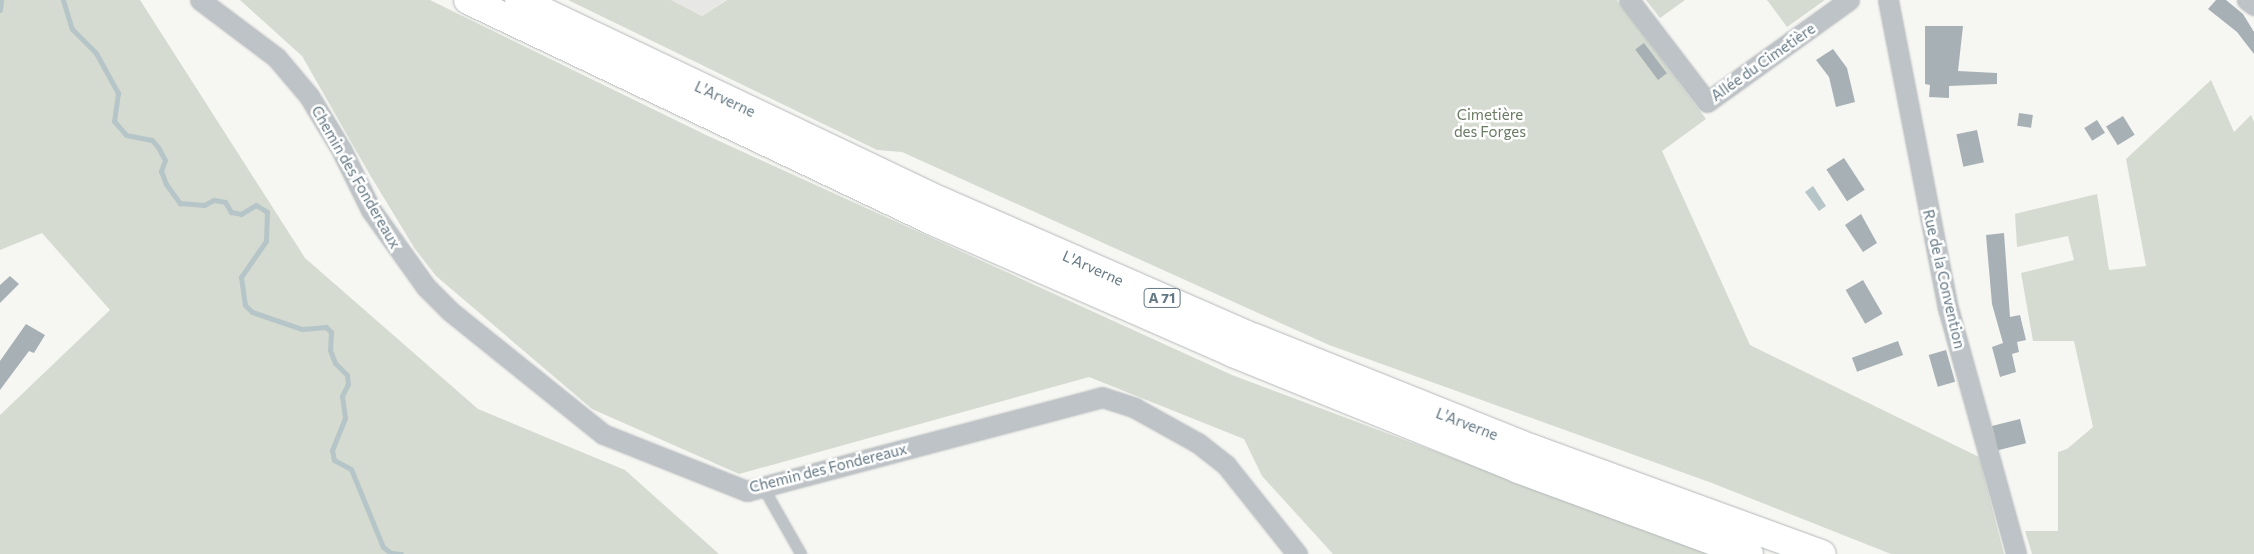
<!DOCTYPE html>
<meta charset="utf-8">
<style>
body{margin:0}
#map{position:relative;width:2254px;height:554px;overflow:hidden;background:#f6f6f2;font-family:Commissioner,sans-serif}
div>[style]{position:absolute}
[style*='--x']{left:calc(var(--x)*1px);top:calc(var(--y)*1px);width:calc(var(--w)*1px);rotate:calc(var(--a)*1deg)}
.built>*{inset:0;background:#e7e7e6}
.green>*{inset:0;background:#d6dbd1}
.water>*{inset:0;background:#b6c5c8}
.stream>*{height:5px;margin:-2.5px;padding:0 2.5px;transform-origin:2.5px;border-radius:2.5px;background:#b6c5c8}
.building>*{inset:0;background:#a7b1b5;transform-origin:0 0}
.roads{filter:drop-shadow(0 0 1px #b4b8bb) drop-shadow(0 0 1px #b4b8bb)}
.service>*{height:10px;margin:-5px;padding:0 5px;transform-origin:5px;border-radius:5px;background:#bec3c7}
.minor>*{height:19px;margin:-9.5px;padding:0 9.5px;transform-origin:9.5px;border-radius:9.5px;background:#bec3c7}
.motorway>*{height:28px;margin:-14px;padding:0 14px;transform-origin:14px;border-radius:14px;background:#fff}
span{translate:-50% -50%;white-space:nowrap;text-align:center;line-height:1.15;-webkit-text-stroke:5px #fff;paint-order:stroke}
.shield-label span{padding:1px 4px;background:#fff;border:1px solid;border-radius:4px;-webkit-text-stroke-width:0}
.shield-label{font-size:14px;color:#647884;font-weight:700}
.street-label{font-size:15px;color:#647884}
.park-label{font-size:15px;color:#6a7b63}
</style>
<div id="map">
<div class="built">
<div style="clip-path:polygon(671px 0,726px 0,702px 16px)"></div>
</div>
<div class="green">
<div style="clip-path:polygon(0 0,140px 0,305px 258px,478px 409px,625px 470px,719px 554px,0 554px,0 415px,110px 310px,42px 233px,0 250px)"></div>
<div style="clip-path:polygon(240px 0,430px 0,706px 135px,1232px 375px,1708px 554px,1333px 554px,1262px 476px,1244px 439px,1089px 377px,739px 474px,592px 409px,436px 276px,415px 249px,370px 175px,302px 56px)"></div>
<div style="clip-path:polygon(568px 0,671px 0,702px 16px,727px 0,1617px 0,1706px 119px,1662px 151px,1750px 345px,1979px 457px,2004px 554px,1891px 554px,1712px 483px,1329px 345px,902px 152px,877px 150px)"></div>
<div style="clip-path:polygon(1646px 0,1685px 0,1660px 18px)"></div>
<div style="clip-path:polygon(1767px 0,1825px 0,1787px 27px)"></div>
<div style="clip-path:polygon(2211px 80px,2234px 132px,2251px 115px,2254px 122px,2254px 554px,2032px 554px,2025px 531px,2058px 531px,2058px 452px,2067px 449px,2093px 427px,2074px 341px,2033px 341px,2021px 273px,2074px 260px,2068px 236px,2017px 247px,2015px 214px,2097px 194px,2109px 270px,2146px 266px,2126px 159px)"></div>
</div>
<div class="water">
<div style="clip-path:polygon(1813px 186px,1826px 206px,1819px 211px,1805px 192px)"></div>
</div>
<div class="stream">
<div style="--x:63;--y:0;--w:30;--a:73"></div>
<div style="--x:72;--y:29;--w:34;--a:45"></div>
<div style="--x:96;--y:53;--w:46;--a:61.2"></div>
<div style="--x:118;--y:93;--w:28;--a:98"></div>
<div style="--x:114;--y:121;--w:18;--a:49"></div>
<div style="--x:126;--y:135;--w:26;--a:11"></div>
<div style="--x:152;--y:140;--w:9;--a:49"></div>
<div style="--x:158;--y:147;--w:15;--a:62"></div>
<div style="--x:165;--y:160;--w:12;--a:110"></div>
<div style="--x:161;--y:171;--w:14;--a:69"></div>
<div style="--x:166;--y:184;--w:24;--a:54"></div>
<div style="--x:180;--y:203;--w:24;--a:5"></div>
<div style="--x:204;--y:205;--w:11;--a:-27"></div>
<div style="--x:214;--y:200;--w:11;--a:10"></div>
<div style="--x:225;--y:202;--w:12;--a:59"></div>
<div style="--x:231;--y:212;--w:10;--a:11"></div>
<div style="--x:241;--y:214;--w:17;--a:-31"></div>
<div style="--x:256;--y:205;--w:13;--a:32"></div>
<div style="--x:267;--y:212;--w:29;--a:92"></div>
<div style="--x:266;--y:241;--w:44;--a:124.8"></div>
<div style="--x:241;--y:277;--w:28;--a:82"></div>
<div style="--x:245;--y:305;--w:10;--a:45"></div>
<div style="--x:252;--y:312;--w:53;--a:18.8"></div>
<div style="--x:302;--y:329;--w:24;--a:-5"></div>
<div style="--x:326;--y:327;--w:7;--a:45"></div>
<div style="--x:331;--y:332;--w:18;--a:93"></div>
<div style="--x:330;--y:350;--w:14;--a:69"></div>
<div style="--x:335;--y:363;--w:17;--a:45"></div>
<div style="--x:347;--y:375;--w:9;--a:84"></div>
<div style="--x:348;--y:384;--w:13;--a:117"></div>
<div style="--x:342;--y:396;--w:22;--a:82"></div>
<div style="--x:345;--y:418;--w:35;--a:112"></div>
<div style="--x:332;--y:450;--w:10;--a:79"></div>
<div style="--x:334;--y:460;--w:19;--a:28"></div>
<div style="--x:351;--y:469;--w:84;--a:67.7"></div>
<div style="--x:383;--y:547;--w:10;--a:37"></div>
<div style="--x:391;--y:553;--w:10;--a:6"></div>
<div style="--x:0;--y:10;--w:10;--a:-84"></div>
</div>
<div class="building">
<div style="clip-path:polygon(2216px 0,2226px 0,2243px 14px,2254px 32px,2254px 54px,2237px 32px,2208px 9px)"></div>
<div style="clip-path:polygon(1925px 26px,1963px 26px,1958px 71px,1997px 73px,1997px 84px,1949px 86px,1949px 98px,1929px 97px,1930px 85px,1925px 84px)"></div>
<div style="left:1644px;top:43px;width:38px;height:11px;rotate:53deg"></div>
<div style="clip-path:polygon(1833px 49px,1847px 68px,1855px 102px,1836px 107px,1829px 77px,1816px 60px)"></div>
<div style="left:2019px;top:113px;width:14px;height:13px;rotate:8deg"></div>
<div style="left:2123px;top:116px;width:22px;height:20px;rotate:58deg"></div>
<div style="left:2097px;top:120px;width:15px;height:15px;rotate:58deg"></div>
<div style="left:1977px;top:130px;width:33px;height:21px;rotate:78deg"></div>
<div style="left:1844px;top:158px;width:38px;height:21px;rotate:57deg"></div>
<div style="clip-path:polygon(1861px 214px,1877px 243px,1863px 252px,1845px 225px)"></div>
<div style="clip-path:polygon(2004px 233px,2010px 317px,2020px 315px,2026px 340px,2017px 342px,2019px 352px,2012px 354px,2016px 372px,2000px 377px,1992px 347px,2003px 343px,1992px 304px,1986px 235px)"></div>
<div style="clip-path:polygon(10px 276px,19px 284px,0 303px,0 285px)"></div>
<div style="left:1863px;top:280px;width:39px;height:20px;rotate:60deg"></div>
<div style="clip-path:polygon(26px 324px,45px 335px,34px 353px,29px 351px,0 390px,0 361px)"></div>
<div style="left:1898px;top:341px;width:15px;height:49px;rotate:70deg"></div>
<div style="left:1946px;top:350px;width:33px;height:18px;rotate:74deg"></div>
<div style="left:2020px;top:419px;width:25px;height:29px;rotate:76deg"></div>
</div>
<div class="roads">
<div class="service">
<div style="--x:763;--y:487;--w:77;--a:60.4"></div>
</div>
<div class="minor">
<div style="--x:200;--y:0;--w:95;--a:36.9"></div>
<div style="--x:276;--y:57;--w:51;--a:49.8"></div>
<div style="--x:309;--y:96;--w:62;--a:58.9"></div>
<div style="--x:341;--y:149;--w:68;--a:63.8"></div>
<div style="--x:371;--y:210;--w:95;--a:54.5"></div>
<div style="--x:426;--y:287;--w:34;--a:45"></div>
<div style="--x:450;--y:311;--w:196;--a:38.8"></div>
<div style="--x:603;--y:434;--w:155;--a:21.6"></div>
<div style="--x:747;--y:491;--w:367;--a:-14.8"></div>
<div style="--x:1102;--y:397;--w:35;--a:18"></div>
<div style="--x:1135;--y:408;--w:72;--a:29.1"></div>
<div style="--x:1198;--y:443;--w:36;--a:38"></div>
<div style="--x:1226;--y:465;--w:114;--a:51.4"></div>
<div style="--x:1629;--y:0;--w:128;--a:52.6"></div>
<div style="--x:1707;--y:102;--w:175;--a:-35.7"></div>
<div style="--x:1888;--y:0;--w:314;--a:79"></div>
<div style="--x:1948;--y:308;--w:255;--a:74.5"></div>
<div style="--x:2247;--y:0;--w:9;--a:36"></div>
</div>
<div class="motorway">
<div style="--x:468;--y:0;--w:517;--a:25.43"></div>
<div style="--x:935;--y:222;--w:326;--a:23.7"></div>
<div style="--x:1233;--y:353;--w:308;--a:22.1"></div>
<div style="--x:1518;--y:469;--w:246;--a:20.2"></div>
<div style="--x:519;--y:0;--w:470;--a:25.5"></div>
<div style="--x:943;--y:202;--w:340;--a:23.6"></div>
<div style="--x:1255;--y:338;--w:299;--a:21.8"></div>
<div style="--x:1533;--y:449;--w:307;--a:20"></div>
</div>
</div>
<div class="shield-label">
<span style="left:1162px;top:298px">A 71</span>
</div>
<div class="street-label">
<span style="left:1763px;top:62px;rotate:-35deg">Allée du Cimetière</span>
<span style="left:725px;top:99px;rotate:25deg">L'Arverne</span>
<span style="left:356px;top:177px;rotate:60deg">Chemin des Fondereaux</span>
<span style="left:1093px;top:268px;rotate:24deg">L'Arverne</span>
<span style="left:1944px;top:279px;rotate:77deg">Rue de la Convention</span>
<span style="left:1467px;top:424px;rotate:21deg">L'Arverne</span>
<span style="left:828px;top:468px;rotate:-14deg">Chemin des Fondereaux</span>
</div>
<div class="park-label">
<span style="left:1490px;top:123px">Cimetière<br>des Forges</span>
</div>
</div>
